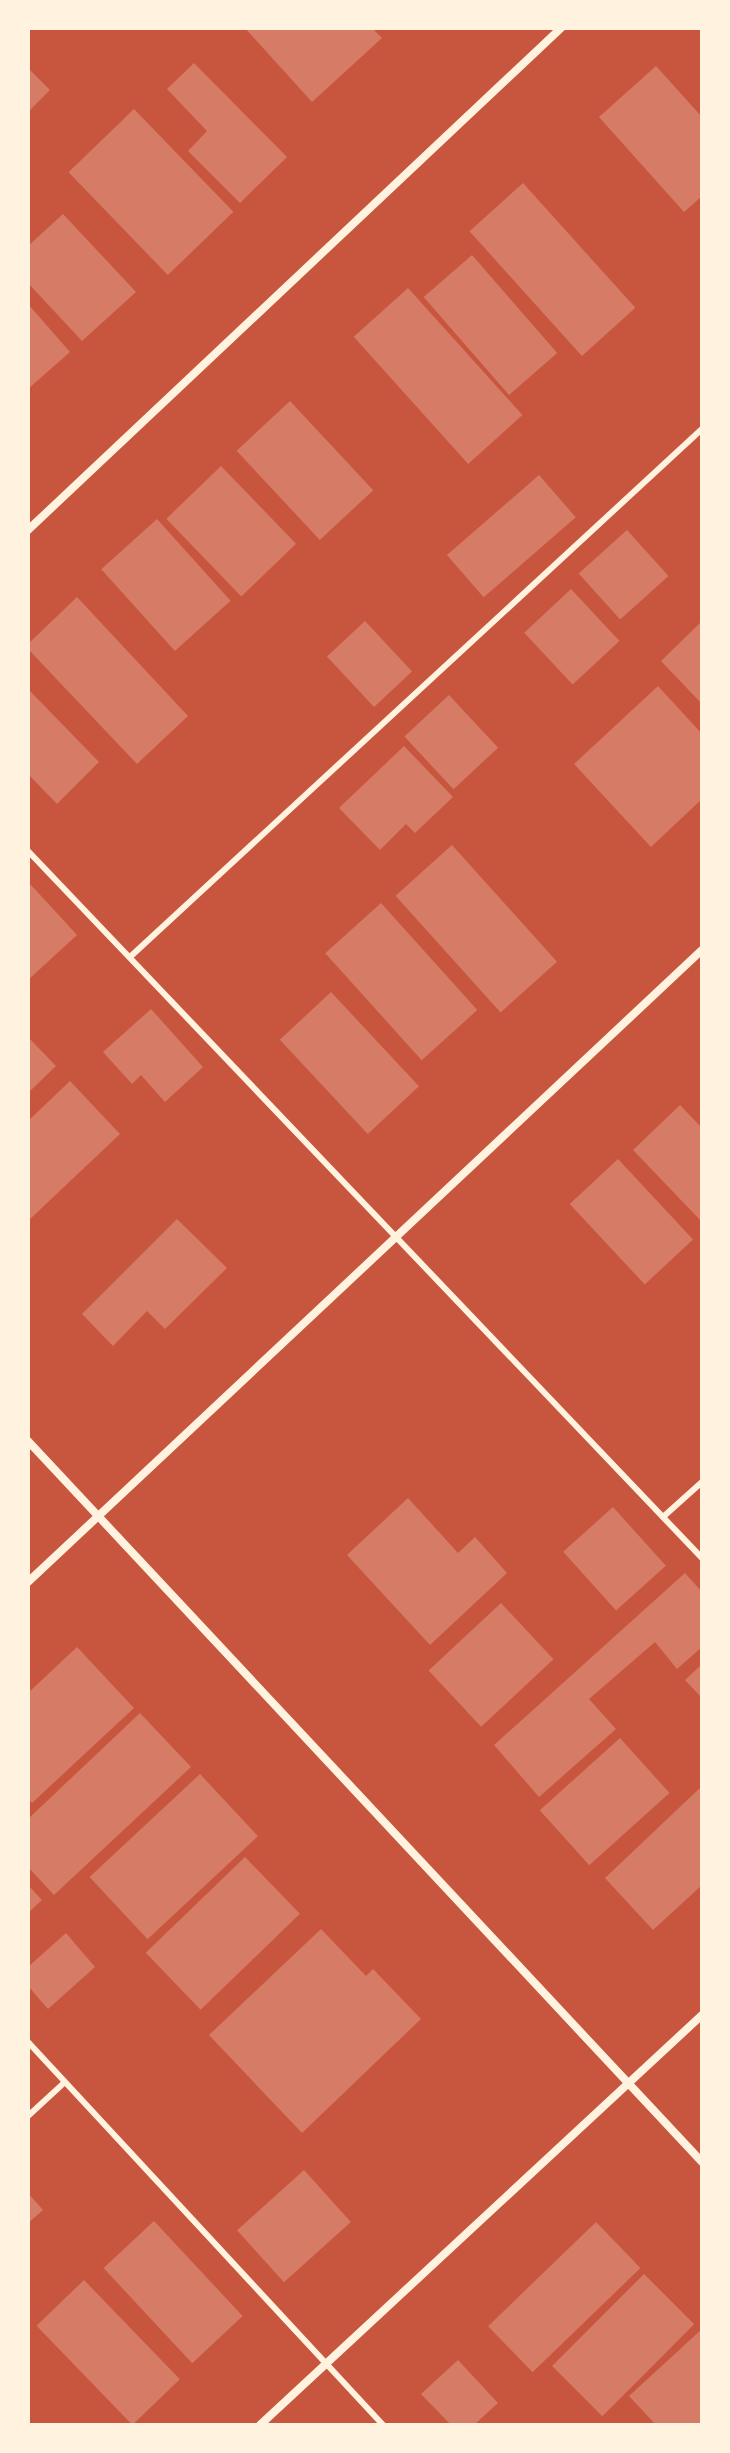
<!DOCTYPE html>
<style>
body{margin:0}
#map{position:relative;width:730px;height:2453px;overflow:hidden;background:#c8553d;font-family:"Work Sans",sans-serif}
div>[style]{position:absolute}
[style*='--x']{left:calc(var(--x)*1px);top:calc(var(--y)*1px);width:calc(var(--w)*1px);rotate:calc(var(--a)*1deg)}
.building>*{inset:0;background:#d67c66;transform-origin:0 0}
.service>*{height:6px;margin:-3px;padding:0 3px;transform-origin:3px;border-radius:3px;background:#fff3e0}
.minor>*{height:8px;margin:-4px;padding:0 4px;transform-origin:4px;border-radius:4px;background:#fff3e0}
span{translate:-50% -50%;white-space:nowrap;text-align:center;line-height:1.15;-webkit-text-stroke:6px #fff3e0;paint-order:stroke}
.frame{position:absolute;inset:0;border:30px solid #fff3e0;pointer-events:none}
</style>
<div id="map">
<div class="building">
<div style="clip-path:polygon(245px 28px,372px 28px,382px 38px,312px 102px)"></div>
<div style="clip-path:polygon(194px 63px,287px 157px,240px 203px,188px 151px,207px 131px,167px 89px)"></div>
<div style="clip-path:polygon(656px 66px,702px 117px,702px 196px,684px 212px,599px 117px)"></div>
<div style="clip-path:polygon(28px 68px,50px 90px,28px 112px)"></div>
<div style="left:134px;top:109px;width:143px;height:91px;rotate:46deg"></div>
<div style="left:523px;top:183px;width:168px;height:72px;rotate:48deg"></div>
<div style="clip-path:polygon(63px 214px,136px 292px,82px 341px,28px 283px,28px 246px)"></div>
<div style="left:472px;top:255px;width:130px;height:64px;rotate:49deg"></div>
<div style="left:408px;top:288px;width:171px;height:73px;rotate:48deg"></div>
<div style="clip-path:polygon(28px 304px,70px 352px,28px 389px)"></div>
<div style="left:290px;top:401px;width:122px;height:73px;rotate:47deg"></div>
<div style="left:221px;top:466px;width:108px;height:76px;rotate:46deg"></div>
<div style="left:539px;top:475px;width:56px;height:122px;rotate:49deg"></div>
<div style="left:157px;top:519px;width:110px;height:75px;rotate:48deg"></div>
<div style="left:627px;top:530px;width:62px;height:65px;rotate:48deg"></div>
<div style="left:571px;top:589px;width:71px;height:64px;rotate:47deg"></div>
<div style="clip-path:polygon(77px 597px,188px 716px,137px 764px,28px 649px,28px 644px)"></div>
<div style="left:365px;top:621px;width:69px;height:52px;rotate:47deg"></div>
<div style="clip-path:polygon(702px 621px,702px 704px,661px 661px)"></div>
<div style="clip-path:polygon(658px 686px,702px 734px,702px 799px,651px 847px,574px 764px)"></div>
<div style="clip-path:polygon(28px 689px,99px 762px,57px 804px,28px 774px)"></div>
<div style="left:449px;top:695px;width:72px;height:61px;rotate:47deg"></div>
<div style="clip-path:polygon(404px 746px,453px 797px,415px 833px,406px 824px,380px 850px,339px 808px)"></div>
<div style="left:452px;top:845px;width:157px;height:76px;rotate:48deg"></div>
<div style="clip-path:polygon(31px 885px,77px 935px,28px 980px,28px 888px)"></div>
<div style="left:381px;top:903px;width:144px;height:75px;rotate:48deg"></div>
<div style="left:331px;top:992px;width:129px;height:70px;rotate:47deg"></div>
<div style="clip-path:polygon(151px 1009px,203px 1067px,165px 1102px,141px 1075px,132px 1084px,103px 1052px)"></div>
<div style="clip-path:polygon(28px 1037px,56px 1066px,28px 1093px)"></div>
<div style="clip-path:polygon(70px 1081px,120px 1134px,28px 1221px,28px 1121px)"></div>
<div style="clip-path:polygon(680px 1105px,702px 1128px,702px 1222px,633px 1150px)"></div>
<div style="left:618px;top:1159px;width:110px;height:66px;rotate:47deg"></div>
<div style="clip-path:polygon(177px 1219px,227px 1268px,165px 1329px,147px 1311px,113px 1346px,82px 1314px)"></div>
<div style="clip-path:polygon(408px 1498px,458px 1553px,475px 1537px,507px 1573px,430px 1645px,347px 1555px)"></div>
<div style="left:613px;top:1507px;width:79px;height:67px;rotate:48deg"></div>
<div style="clip-path:polygon(685px 1573px,702px 1592px,702px 1647px,677px 1669px,655px 1642px,589px 1699px,616px 1729px,539px 1797px,494px 1745px)"></div>
<div style="left:501px;top:1603px;width:77px;height:99px;rotate:47deg"></div>
<div style="clip-path:polygon(77px 1647px,134px 1708px,32px 1803px,28px 1798px,28px 1693px)"></div>
<div style="clip-path:polygon(702px 1664px,702px 1698px,685px 1680px)"></div>
<div style="clip-path:polygon(140px 1713px,191px 1767px,54px 1895px,28px 1867px,28px 1819px)"></div>
<div style="left:620px;top:1738px;width:74px;height:108px;rotate:48deg"></div>
<div style="left:200px;top:1774px;width:85px;height:151px;rotate:47deg"></div>
<div style="clip-path:polygon(702px 1786px,702px 1885px,653px 1930px,605px 1878px)"></div>
<div style="left:245px;top:1857px;width:79px;height:138px;rotate:46deg"></div>
<div style="clip-path:polygon(28px 1885px,42px 1900px,28px 1913px)"></div>
<div style="clip-path:polygon(321px 1929px,366px 1976px,373px 1969px,421px 2019px,302px 2133px,209px 2035px)"></div>
<div style="clip-path:polygon(66px 1933px,95px 1967px,48px 2009px,28px 1986px,28px 1967px)"></div>
<div style="left:304px;top:2170px;width:70px;height:90px;rotate:48deg"></div>
<div style="clip-path:polygon(28px 2193px,43px 2210px,28px 2223px)"></div>
<div style="left:154px;top:2221px;width:130px;height:69px;rotate:47deg"></div>
<div style="left:596px;top:2222px;width:64px;height:150px;rotate:46deg"></div>
<div style="left:644px;top:2274px;width:71px;height:130px;rotate:45deg"></div>
<div style="left:84px;top:2280px;width:138px;height:66px;rotate:46deg"></div>
<div style="clip-path:polygon(702px 2329px,702px 2425px,656px 2425px,629px 2396px)"></div>
<div style="clip-path:polygon(458px 2360px,498px 2403px,474px 2425px,451px 2425px,421px 2394px)"></div>
</div>
<div class="service">
<div style="--x:28;--y:851;--w:977;--a:46.37"></div>
<div style="--x:130;--y:957;--w:778;--a:-42.71"></div>
<div style="--x:663;--y:1517;--w:52;--a:-41.9"></div>
<div style="--x:28;--y:2042;--w:522;--a:47.17"></div>
<div style="--x:28;--y:2116;--w:50;--a:-42.6"></div>
</div>
<div class="minor">
<div style="--x:28;--y:530;--w:732;--a:-43.28"></div>
<div style="--x:28;--y:1441;--w:987;--a:46.93"></div>
<div style="--x:28;--y:1582;--w:924;--a:-43.16"></div>
<div style="--x:260;--y:2425;--w:603;--a:-42.85"></div>
</div>
<div class="frame"></div>
</div>
